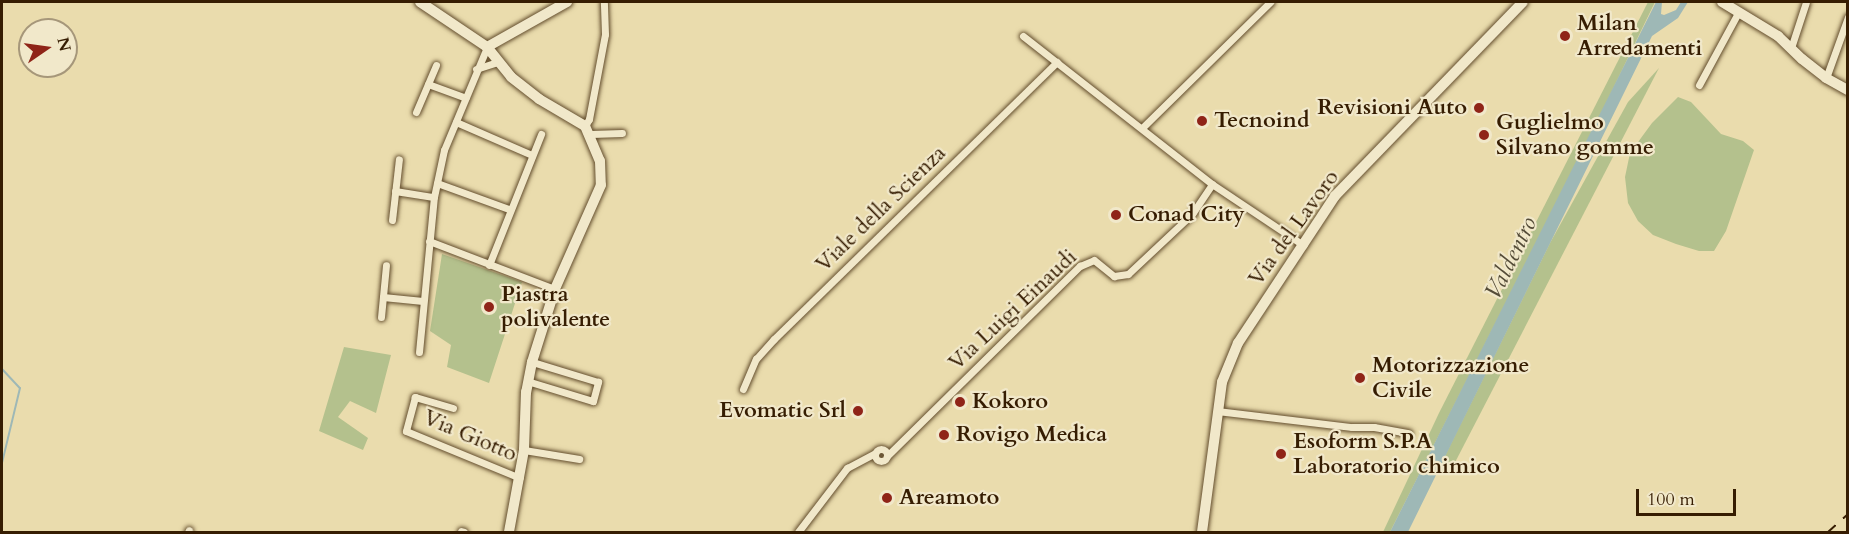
<!DOCTYPE html>
<style>
body{margin:0}
#map{position:relative;width:1849px;height:534px;overflow:hidden;background:#eadcad;font-family:Cardo,serif}
div>[style]{position:absolute}
[style*='--x']{left:calc(var(--x)*1px);top:calc(var(--y)*1px);width:calc(var(--w)*1px);rotate:calc(var(--a)*1deg)}
.green>*{inset:0;background:#b4c18d}
.water>*{inset:0;background:#9eb8b6}
.stream>*{height:2px;margin:-1px;padding:0 1px;transform-origin:1px;border-radius:1px;background:#9eb8b6}
.roads{filter:drop-shadow(0 0 2px #634d2d) drop-shadow(0 0 2px #634d2d)}
.street>*{height:7px;margin:-3.5px;padding:0 3.5px;transform-origin:3.5px;border-radius:3.5px;background:#f1e8ca}
.street>.ring{margin:-3.5px;padding:0;box-sizing:content-box;background:none;border:7px solid #f1e8ca;border-radius:50%}
.secondary>*{height:10px;margin:-5px;padding:0 5px;transform-origin:5px;border-radius:5px;background:#f1e8ca}
.rail>*{height:2px;margin-top:-1px;transform-origin:0;background:repeating-linear-gradient(90deg,#361d02 0 10px,transparent 0 20px)}
.dots>*{width:16px;height:16px;translate:-50% -50%;box-sizing:border-box;border:3px solid #f1e8ca;border-radius:50%}
span{translate:-50% -50%;white-space:nowrap;text-align:center;line-height:1.15;-webkit-text-stroke:4.5px #f1e8ca;paint-order:stroke}
.poi-label{font-size:22px;color:#361d02;font-weight:700}
.left{translate:0 -50%;text-align:left}
.right{translate:-100% -50%;text-align:right}
.street-label{font-size:22px;color:#361d02}
.water-label{font-size:24px;color:#554c38;font-style:italic}
.frame{position:absolute;inset:0;border:3px solid #361d02;pointer-events:none}
.north{position:absolute;left:18px;top:18px;width:60px;height:60px;box-sizing:border-box;background:#f1e8ca;border:2px solid #a6977a;border-radius:50%;rotate:77deg;font-size:16px;font-weight:700;line-height:24px;text-align:center;color:#361d02}
.north::after{content:'';display:block;margin:auto;width:21px;height:27px;background:#8f2418;clip-path:polygon(50% 0,100% 100%,50% 72%,0 100%)}
.scale{position:absolute;left:1636px;top:489px;width:100px;height:27px;box-sizing:border-box;border:3px solid #361d02;border-top:0;padding-left:8px;font-size:18px;line-height:21px;white-space:nowrap;color:#361d02;-webkit-text-stroke:4px #f1e8ca;paint-order:stroke}
</style>
<div id="map">
<div class="green">
<div style="clip-path:polygon(1648px 2px,1655px 2px,1592px 132px,1390px 532px,1383px 532px,1439px 413px)"></div>
<div style="clip-path:polygon(1659px 68px,1449px 474px,1437px 472px,1550px 243px,1628px 102px)"></div>
<div style="clip-path:polygon(1678px 97px,1691px 102px,1721px 134px,1743px 141px,1754px 150px,1726px 231px,1714px 251px,1699px 251px,1676px 244px,1653px 235px,1638px 221px,1628px 203px,1625px 177px,1630px 153px,1652px 123px)"></div>
<div style="clip-path:polygon(442px 254px,522px 282px,489px 383px,447px 367px,451px 345px,430px 331px)"></div>
<div style="clip-path:polygon(344px 347px,391px 355px,376px 413px,350px 401px,338px 417px,368px 438px,363px 450px,319px 431px)"></div>
</div>
<div class="water">
<div style="clip-path:polygon(1656px 2px,1662px 2px,1661px 14px,1664px 15px,1676px 10px,1681px 2px,1688px 2px,1678px 18px,1652px 36px,1408px 532px,1390px 532px)"></div>
</div>
<div class="stream">
<div style="--x:2;--y:369;--w:26;--a:47"></div>
<div style="--x:20;--y:388;--w:77;--a:103.5"></div>
</div>
<div class="roads">
<div class="street">
<div style="--x:1023;--y:36;--w:240;--a:38.1"></div>
<div style="--x:1212;--y:184;--w:110;--a:33.8"></div>
<div style="--x:1791;--y:48;--w:48;--a:-71.9"></div>
<div style="--x:476;--y:69;--w:23;--a:-18"></div>
<div style="--x:1826;--y:78;--w:65;--a:-70.2"></div>
<div style="--x:428;--y:84;--w:40;--a:20.2"></div>
<div style="--x:1699;--y:85;--w:84;--a:-61.6"></div>
<div style="--x:416;--y:112;--w:51;--a:-66.9"></div>
<div style="--x:456;--y:122;--w:83;--a:23.5"></div>
<div style="--x:585;--y:126;--w:8;--a:-60"></div>
<div style="--x:589;--y:119;--w:86;--a:-79.3"></div>
<div style="--x:605;--y:34;--w:32;--a:-92"></div>
<div style="--x:1142;--y:128;--w:180;--a:-44.5"></div>
<div style="--x:591;--y:134;--w:31;--a:-2"></div>
<div style="--x:437;--y:183;--w:77;--a:19.9"></div>
<div style="--x:395;--y:191;--w:39;--a:9"></div>
<div style="--x:392;--y:220;--w:61;--a:-83.5"></div>
<div style="--x:429;--y:241;--w:135;--a:20.9"></div>
<div style="--x:489;--y:265;--w:141;--a:-68.3"></div>
<div style="--x:383;--y:297;--w:40;--a:5.7"></div>
<div style="--x:381;--y:317;--w:52;--a:-84.5"></div>
<div style="--x:419;--y:352;--w:156;--a:-84.5"></div>
<div style="--x:434;--y:197;--w:48;--a:-78"></div>
<div style="--x:444;--y:150;--w:112;--a:-67.3"></div>
<div style="--x:527;--y:381;--w:69;--a:16.9"></div>
<div style="--x:593;--y:401;--w:20;--a:-75"></div>
<div style="--x:598;--y:382;--w:69;--a:-163.1"></div>
<div style="--x:743;--y:389;--w:33;--a:-67"></div>
<div style="--x:756;--y:359;--w:27;--a:-48"></div>
<div style="--x:774;--y:339;--w:396;--a:-44.4"></div>
<div style="--x:453;--y:408;--w:40;--a:-164"></div>
<div style="--x:415;--y:397;--w:35;--a:105"></div>
<div style="--x:406;--y:431;--w:123;--a:22.4"></div>
<div style="--x:1217;--y:411;--w:136;--a:6.8"></div>
<div style="--x:1352;--y:427;--w:22;--a:0"></div>
<div style="--x:1374;--y:427;--w:35;--a:10"></div>
<div class="ring" style="left:875px;top:449px;width:5px;height:5px"></div>
<div style="--x:524;--y:450;--w:56;--a:9.3"></div>
<div style="--x:887;--y:456;--w:271;--a:-44.6"></div>
<div style="--x:1080;--y:266;--w:15;--a:-23"></div>
<div style="--x:1094;--y:260;--w:26;--a:39"></div>
<div style="--x:1114;--y:276;--w:14;--a:-8"></div>
<div style="--x:1128;--y:274;--w:88;--a:-43.2"></div>
<div style="--x:1192;--y:214;--w:36;--a:-56"></div>
<div style="--x:461;--y:531;--w:3;--a:18"></div>
<div style="--x:188;--y:532;--w:2;--a:-63"></div>
<div style="--x:798;--y:532;--w:81;--a:-52.6"></div>
<div style="--x:847;--y:468;--w:32;--a:-28"></div>
</div>
<div class="secondary">
<div style="--x:420;--y:2;--w:81;--a:33.9"></div>
<div style="--x:487;--y:47;--w:38;--a:51"></div>
<div style="--x:511;--y:77;--w:36;--a:38"></div>
<div style="--x:539;--y:99;--w:53;--a:30.4"></div>
<div style="--x:585;--y:126;--w:38;--a:67"></div>
<div style="--x:600;--y:161;--w:24;--a:88"></div>
<div style="--x:601;--y:185;--w:114;--a:113.9"></div>
<div style="--x:555;--y:289;--w:77;--a:107.5"></div>
<div style="--x:532;--y:362;--w:31;--a:101"></div>
<div style="--x:526;--y:392;--w:58;--a:92"></div>
<div style="--x:524;--y:450;--w:83;--a:100.4"></div>
<div style="--x:1722;--y:2;--w:66;--a:31.3"></div>
<div style="--x:1778;--y:36;--w:33;--a:44"></div>
<div style="--x:1802;--y:59;--w:31;--a:38"></div>
<div style="--x:1826;--y:78;--w:25;--a:29"></div>
<div style="--x:487;--y:47;--w:92;--a:-29.4"></div>
<div style="--x:1202;--y:532;--w:151;--a:-82.4"></div>
<div style="--x:1222;--y:382;--w:42;--a:-67.7"></div>
<div style="--x:1238;--y:343;--w:176;--a:-56.6"></div>
<div style="--x:1335;--y:196;--w:270;--a:-45.9"></div>
</div>
</div>
<div class="rail">
<div style="--x:1828;--y:532;--w:27;--a:-42"></div>
</div>
<div class="dots">
<div style="left:1565px;top:36px;background:#8f2418"></div>
<div style="left:1479px;top:108px;background:#8f2418"></div>
<div style="left:1202px;top:121px;background:#8f2418"></div>
<div style="left:1484px;top:135px;background:#8f2418"></div>
<div style="left:1116px;top:215px;background:#8f2418"></div>
<div style="left:489px;top:307px;background:#8f2418"></div>
<div style="left:1360px;top:378px;background:#8f2418"></div>
<div style="left:960px;top:402px;background:#8f2418"></div>
<div style="left:858px;top:411px;background:#8f2418"></div>
<div style="left:944px;top:435px;background:#8f2418"></div>
<div style="left:1281px;top:454px;background:#8f2418"></div>
<div style="left:887px;top:498px;background:#8f2418"></div>
</div>
<div class="poi-label">
<span class="left" style="left:1577px;top:36px">Milan<br>Arredamenti</span>
<span class="right" style="left:1467px;top:108px">Revisioni Auto</span>
<span class="left" style="left:1214px;top:121px">Tecnoind</span>
<span class="left" style="left:1496px;top:135px">Guglielmo<br>Silvano gomme</span>
<span class="left" style="left:1128px;top:215px">Conad City</span>
<span class="left" style="left:501px;top:307px">Piastra<br>polivalente</span>
<span class="left" style="left:1372px;top:378px">Motorizzazione<br>Civile</span>
<span class="left" style="left:972px;top:402px">Kokoro</span>
<span class="right" style="left:846px;top:411px">Evomatic Srl</span>
<span class="left" style="left:956px;top:435px">Rovigo Medica</span>
<span class="left" style="left:1293px;top:454px">Esoform S.P.A<br>Laboratorio chimico</span>
<span class="left" style="left:899px;top:498px">Areamoto</span>
</div>
<div class="street-label">
<span style="left:881px;top:209px;rotate:-44deg">Viale della Scienza</span>
<span style="left:1294px;top:228px;rotate:-54deg">Via del Lavoro</span>
<span style="left:1013px;top:310px;rotate:-43deg">Via Luigi Einaudi</span>
<span style="left:470px;top:436px;rotate:23deg">Via Giotto</span>
</div>
<div class="water-label">
<span style="left:1511px;top:258px;rotate:-64deg">Valdentro</span>
</div>
<div class="frame"></div>
<div class="north">N</div>
<div class="scale">100 m</div>
</div>
